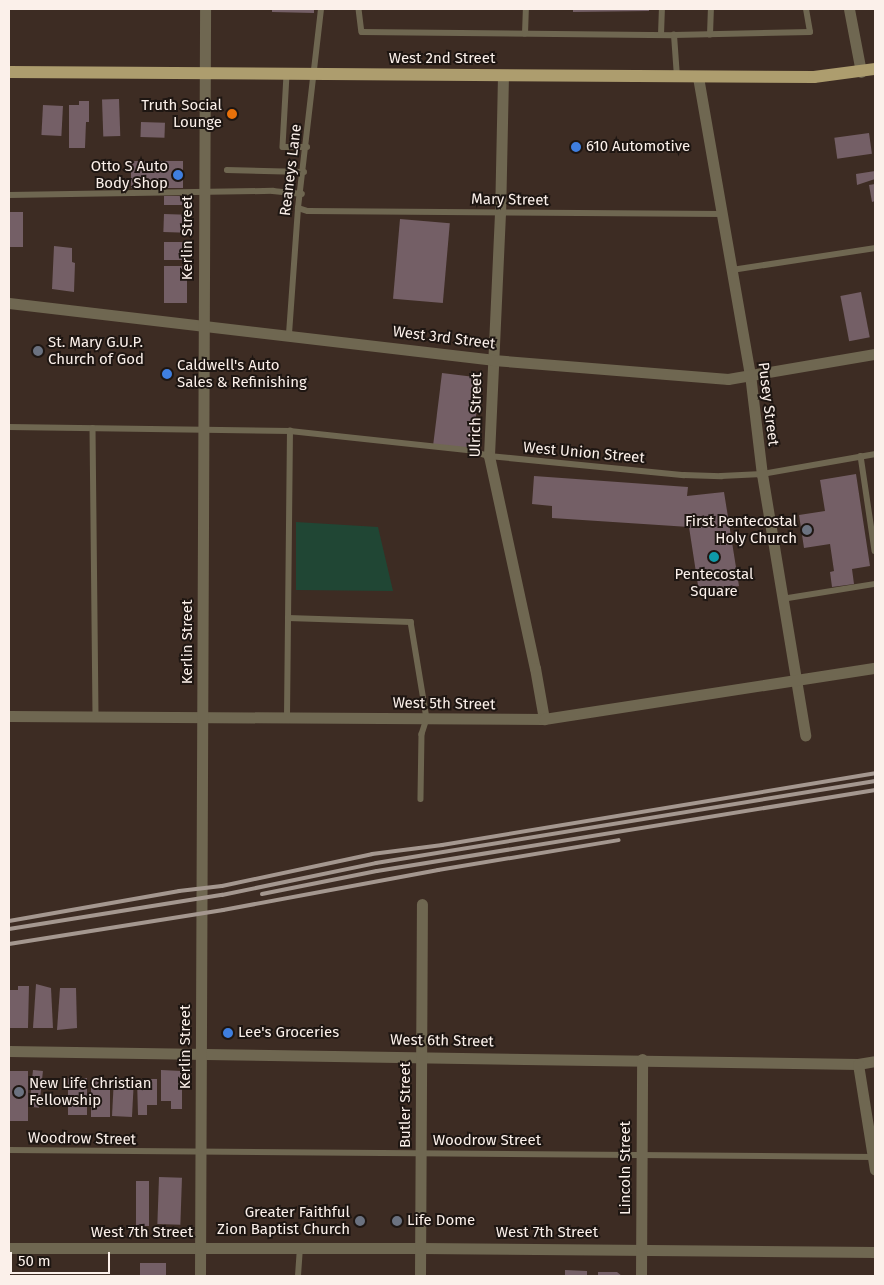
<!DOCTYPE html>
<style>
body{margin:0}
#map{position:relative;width:884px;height:1285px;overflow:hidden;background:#3d2c23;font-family:"Fira Sans",sans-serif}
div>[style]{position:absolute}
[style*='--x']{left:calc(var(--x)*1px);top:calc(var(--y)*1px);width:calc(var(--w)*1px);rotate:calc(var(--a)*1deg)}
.green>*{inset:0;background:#204634}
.building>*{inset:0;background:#745f66;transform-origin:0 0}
.service>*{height:5.5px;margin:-2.75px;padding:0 2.75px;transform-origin:2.75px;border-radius:2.75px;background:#6f6751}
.minor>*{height:11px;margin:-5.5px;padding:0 5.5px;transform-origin:5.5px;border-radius:5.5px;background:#6f6751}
.primary>*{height:12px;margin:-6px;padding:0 6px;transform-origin:6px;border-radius:6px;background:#ad9d6e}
.rail>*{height:4px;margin:-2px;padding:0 2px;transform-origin:2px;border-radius:2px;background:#a4978f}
.dots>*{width:14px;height:14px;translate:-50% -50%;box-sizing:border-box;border:2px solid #1e1612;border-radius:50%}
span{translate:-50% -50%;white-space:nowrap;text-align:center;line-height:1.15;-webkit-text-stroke:4px #1e1612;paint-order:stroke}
.street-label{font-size:15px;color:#fbf0ea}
.poi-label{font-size:15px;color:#fbf0ea}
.right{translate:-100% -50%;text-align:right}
.left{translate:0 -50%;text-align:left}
.frame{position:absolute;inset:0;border:10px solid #fbf0ea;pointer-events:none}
.scale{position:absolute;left:10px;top:1252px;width:100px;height:22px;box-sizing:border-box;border:2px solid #fbf0ea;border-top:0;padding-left:6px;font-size:15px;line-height:18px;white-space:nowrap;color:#fbf0ea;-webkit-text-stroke:4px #1e1612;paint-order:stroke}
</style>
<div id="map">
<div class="green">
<div style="clip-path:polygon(296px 522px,378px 527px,393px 591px,296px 590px)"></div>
</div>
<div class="building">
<div style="clip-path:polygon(272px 9px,314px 9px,314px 13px,272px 12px)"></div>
<div style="clip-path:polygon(573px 9px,649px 9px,649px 11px,573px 12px)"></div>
<div style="left:119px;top:99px;width:37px;height:17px;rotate:88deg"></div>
<div style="clip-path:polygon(79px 101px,89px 101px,89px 122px,86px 122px,85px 148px,69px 148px,69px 105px,79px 105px)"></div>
<div style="left:43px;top:105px;width:20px;height:30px;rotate:3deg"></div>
<div style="left:141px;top:122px;width:24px;height:15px;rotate:2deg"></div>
<div style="left:869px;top:133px;width:21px;height:35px;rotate:82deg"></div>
<div style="left:131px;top:161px;width:52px;height:27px"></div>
<div style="clip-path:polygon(875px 171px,875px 179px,857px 185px,856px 174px)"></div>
<div style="clip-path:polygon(875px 184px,875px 201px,872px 202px,869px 185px)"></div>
<div style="left:164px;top:196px;width:23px;height:9px"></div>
<div style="left:9px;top:212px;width:14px;height:35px"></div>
<div style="left:164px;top:214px;width:23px;height:18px;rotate:2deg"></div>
<div style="left:400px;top:219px;width:50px;height:80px;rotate:5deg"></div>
<div style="left:164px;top:242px;width:23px;height:18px"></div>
<div style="clip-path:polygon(54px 246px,72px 248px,72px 262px,75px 263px,74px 292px,52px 289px)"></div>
<div style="left:164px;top:266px;width:23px;height:37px"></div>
<div style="left:861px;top:292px;width:46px;height:21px;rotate:79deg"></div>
<div style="left:442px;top:373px;width:39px;height:72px;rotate:7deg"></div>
<div style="clip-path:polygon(856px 474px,870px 566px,852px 569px,854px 584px,832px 587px,830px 572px,834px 571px,830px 544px,804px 548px,799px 515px,825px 511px,820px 480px)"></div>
<div style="clip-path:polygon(534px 476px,688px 487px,687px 496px,724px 492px,739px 586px,699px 592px,689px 527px,552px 518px,552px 506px,532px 504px)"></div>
<div style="clip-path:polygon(36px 984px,51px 988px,53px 1028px,33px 1028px)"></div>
<div style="clip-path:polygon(18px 986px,29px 986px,28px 1028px,9px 1028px,9px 990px,18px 990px)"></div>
<div style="clip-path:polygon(60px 988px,76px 988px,77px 1028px,57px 1030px)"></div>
<div style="left:33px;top:1070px;width:10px;height:37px;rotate:6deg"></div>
<div style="clip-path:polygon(161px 1070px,182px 1071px,182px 1109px,171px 1109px,171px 1101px,161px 1101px)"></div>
<div style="left:9px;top:1071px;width:19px;height:50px"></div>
<div style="left:68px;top:1078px;width:19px;height:37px"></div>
<div style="left:114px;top:1078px;width:20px;height:38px;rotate:3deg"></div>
<div style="left:91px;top:1079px;width:19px;height:38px"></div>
<div style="clip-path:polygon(137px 1079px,157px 1079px,157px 1105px,147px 1105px,147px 1115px,138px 1115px)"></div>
<div style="left:159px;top:1177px;width:23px;height:47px;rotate:2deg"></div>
<div style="left:136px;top:1181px;width:13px;height:45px"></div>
<div style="left:140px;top:1263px;width:26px;height:13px"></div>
<div style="clip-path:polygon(565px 1270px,587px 1271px,587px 1276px,565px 1276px)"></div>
<div style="clip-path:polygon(598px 1272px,617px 1272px,622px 1276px,598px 1276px)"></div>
</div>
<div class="service">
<div style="--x:359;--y:9;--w:23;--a:83"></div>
<div style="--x:362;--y:32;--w:312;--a:0.6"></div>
<div style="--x:525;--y:34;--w:25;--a:-88"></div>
<div style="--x:661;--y:35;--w:26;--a:-88"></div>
<div style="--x:710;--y:35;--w:26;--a:-88"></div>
<div style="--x:287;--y:75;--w:72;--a:93.2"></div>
<div style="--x:283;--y:147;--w:24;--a:0"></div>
<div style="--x:677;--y:77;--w:42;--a:-94.1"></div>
<div style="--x:674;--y:35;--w:136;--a:-1.3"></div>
<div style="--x:810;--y:32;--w:23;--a:-100"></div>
<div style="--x:227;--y:170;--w:77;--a:1.5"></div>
<div style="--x:9;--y:195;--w:264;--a:-0.9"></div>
<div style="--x:273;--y:191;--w:29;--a:6"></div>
<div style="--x:298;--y:208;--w:10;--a:17"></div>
<div style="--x:308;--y:211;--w:414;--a:0.4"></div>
<div style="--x:732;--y:270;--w:145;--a:-8.7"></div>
<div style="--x:289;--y:334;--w:126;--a:-85.9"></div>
<div style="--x:298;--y:208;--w:200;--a:-83.4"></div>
<div style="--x:9;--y:427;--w:281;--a:0.8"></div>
<div style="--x:290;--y:431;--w:180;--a:6.1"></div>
<div style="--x:469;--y:450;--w:21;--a:17"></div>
<div style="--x:489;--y:456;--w:196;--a:5.6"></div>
<div style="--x:684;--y:475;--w:37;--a:2"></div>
<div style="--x:721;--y:476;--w:41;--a:-2.8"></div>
<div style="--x:762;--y:474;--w:115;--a:-10"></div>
<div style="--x:93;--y:428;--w:288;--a:89.4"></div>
<div style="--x:861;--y:456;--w:96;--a:81.6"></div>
<div style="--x:782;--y:599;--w:94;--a:-9.2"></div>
<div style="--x:288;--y:618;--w:123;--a:1.9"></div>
<div style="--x:411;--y:622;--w:98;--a:80.6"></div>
<div style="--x:427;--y:719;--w:16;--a:108"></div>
<div style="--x:422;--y:734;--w:65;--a:90.9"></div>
<div style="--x:287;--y:716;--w:285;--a:-89.4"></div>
<div style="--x:9;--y:1150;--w:865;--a:0.46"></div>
<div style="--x:298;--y:1276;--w:28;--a:-86"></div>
</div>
<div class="minor">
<div style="--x:849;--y:9;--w:64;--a:79.2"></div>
<div style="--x:503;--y:75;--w:138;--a:91.2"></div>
<div style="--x:500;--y:213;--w:243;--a:92.6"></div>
<div style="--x:489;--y:456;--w:217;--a:77.8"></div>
<div style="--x:535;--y:668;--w:52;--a:80"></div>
<div style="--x:698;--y:77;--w:302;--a:80.1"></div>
<div style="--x:750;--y:374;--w:101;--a:83.2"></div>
<div style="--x:762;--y:474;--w:265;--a:80.6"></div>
<div style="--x:9;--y:303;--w:487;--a:6.7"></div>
<div style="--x:493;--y:360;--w:236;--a:4.6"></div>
<div style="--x:728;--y:379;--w:149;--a:-9.7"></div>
<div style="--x:9;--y:716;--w:535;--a:0.32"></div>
<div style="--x:544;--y:719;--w:335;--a:-8.8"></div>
<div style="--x:9;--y:1051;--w:849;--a:0.88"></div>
<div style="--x:858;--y:1064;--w:17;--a:-10"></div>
<div style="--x:858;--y:1064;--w:107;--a:80.9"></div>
<div style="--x:9;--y:1248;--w:412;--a:0"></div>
<div style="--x:421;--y:1248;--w:454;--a:0.5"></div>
<div style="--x:200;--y:1276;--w:1267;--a:-89.77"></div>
<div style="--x:420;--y:1276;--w:372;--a:-89.7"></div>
<div style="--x:641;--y:1276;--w:217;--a:-89.7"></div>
</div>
<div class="primary">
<div style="--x:9;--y:72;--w:805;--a:0.36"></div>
<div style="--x:814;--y:77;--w:62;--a:-7.5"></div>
</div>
<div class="rail">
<div style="--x:262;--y:894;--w:117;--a:-11.3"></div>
<div style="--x:377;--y:871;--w:505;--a:-9.24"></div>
<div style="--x:9;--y:921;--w:173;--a:-10"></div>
<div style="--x:179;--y:891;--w:43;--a:-6.6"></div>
<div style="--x:222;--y:886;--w:153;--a:-12"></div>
<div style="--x:372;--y:854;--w:71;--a:-7.3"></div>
<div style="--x:442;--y:845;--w:439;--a:-9.4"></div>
<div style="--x:9;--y:929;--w:216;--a:-9.1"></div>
<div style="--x:222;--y:895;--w:157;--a:-11.7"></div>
<div style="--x:376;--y:863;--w:506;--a:-9.33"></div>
<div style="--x:9;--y:944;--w:217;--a:-9"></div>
<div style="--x:223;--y:910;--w:219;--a:-10.5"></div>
<div style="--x:438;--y:870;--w:183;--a:-9.4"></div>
</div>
<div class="dots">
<div style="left:232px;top:114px;background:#e8710a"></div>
<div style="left:576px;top:147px;background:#3f7fe0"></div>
<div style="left:178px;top:175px;background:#3f7fe0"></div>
<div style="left:38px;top:351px;background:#6b7280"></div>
<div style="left:167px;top:374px;background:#3f7fe0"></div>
<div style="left:807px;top:530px;background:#6b7280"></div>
<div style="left:714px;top:557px;background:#0f9aa8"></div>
<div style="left:228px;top:1033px;background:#3f7fe0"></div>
<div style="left:19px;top:1092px;background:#6b7280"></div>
<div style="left:360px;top:1221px;background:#6b7280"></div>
<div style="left:397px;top:1221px;background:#6b7280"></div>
</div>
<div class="street-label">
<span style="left:442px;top:59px">West 2nd Street</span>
<span style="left:291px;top:170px;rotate:-83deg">Reaneys Lane</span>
<span style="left:510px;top:200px;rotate:1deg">Mary Street</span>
<span style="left:188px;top:238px;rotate:-90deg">Kerlin Street</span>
<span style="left:444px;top:338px;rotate:7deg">West 3rd Street</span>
<span style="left:768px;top:404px;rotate:83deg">Pusey Street</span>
<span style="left:476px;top:415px;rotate:-89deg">Ulrich Street</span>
<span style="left:584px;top:453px;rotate:5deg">West Union Street</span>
<span style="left:188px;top:642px;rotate:-90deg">Kerlin Street</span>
<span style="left:444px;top:704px;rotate:1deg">West 5th Street</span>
<span style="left:442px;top:1041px;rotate:1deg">West 6th Street</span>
<span style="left:186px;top:1047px;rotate:-90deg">Kerlin Street</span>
<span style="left:406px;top:1105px;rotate:-90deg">Butler Street</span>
<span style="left:82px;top:1139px;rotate:1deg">Woodrow Street</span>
<span style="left:487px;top:1141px">Woodrow Street</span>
<span style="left:626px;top:1168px;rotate:-90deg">Lincoln Street</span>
<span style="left:142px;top:1233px">West 7th Street</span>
<span style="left:547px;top:1233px">West 7th Street</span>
</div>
<div class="poi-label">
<span class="right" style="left:222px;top:114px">Truth Social<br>Lounge</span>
<span class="left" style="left:586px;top:147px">610 Automotive</span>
<span class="right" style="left:168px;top:175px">Otto S Auto<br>Body Shop</span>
<span class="left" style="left:48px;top:351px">St. Mary G.U.P.<br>Church of God</span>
<span class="left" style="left:177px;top:374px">Caldwell's Auto<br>Sales &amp; Refinishing</span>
<span class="right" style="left:797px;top:530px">First Pentecostal<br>Holy Church</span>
<span style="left:714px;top:583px">Pentecostal<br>Square</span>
<span class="left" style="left:238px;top:1033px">Lee's Groceries</span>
<span class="left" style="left:29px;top:1092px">New Life Christian<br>Fellowship</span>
<span class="right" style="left:350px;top:1221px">Greater Faithful<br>Zion Baptist Church</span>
<span class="left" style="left:407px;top:1221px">Life Dome</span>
</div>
<div class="frame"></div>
<div class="scale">50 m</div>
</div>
